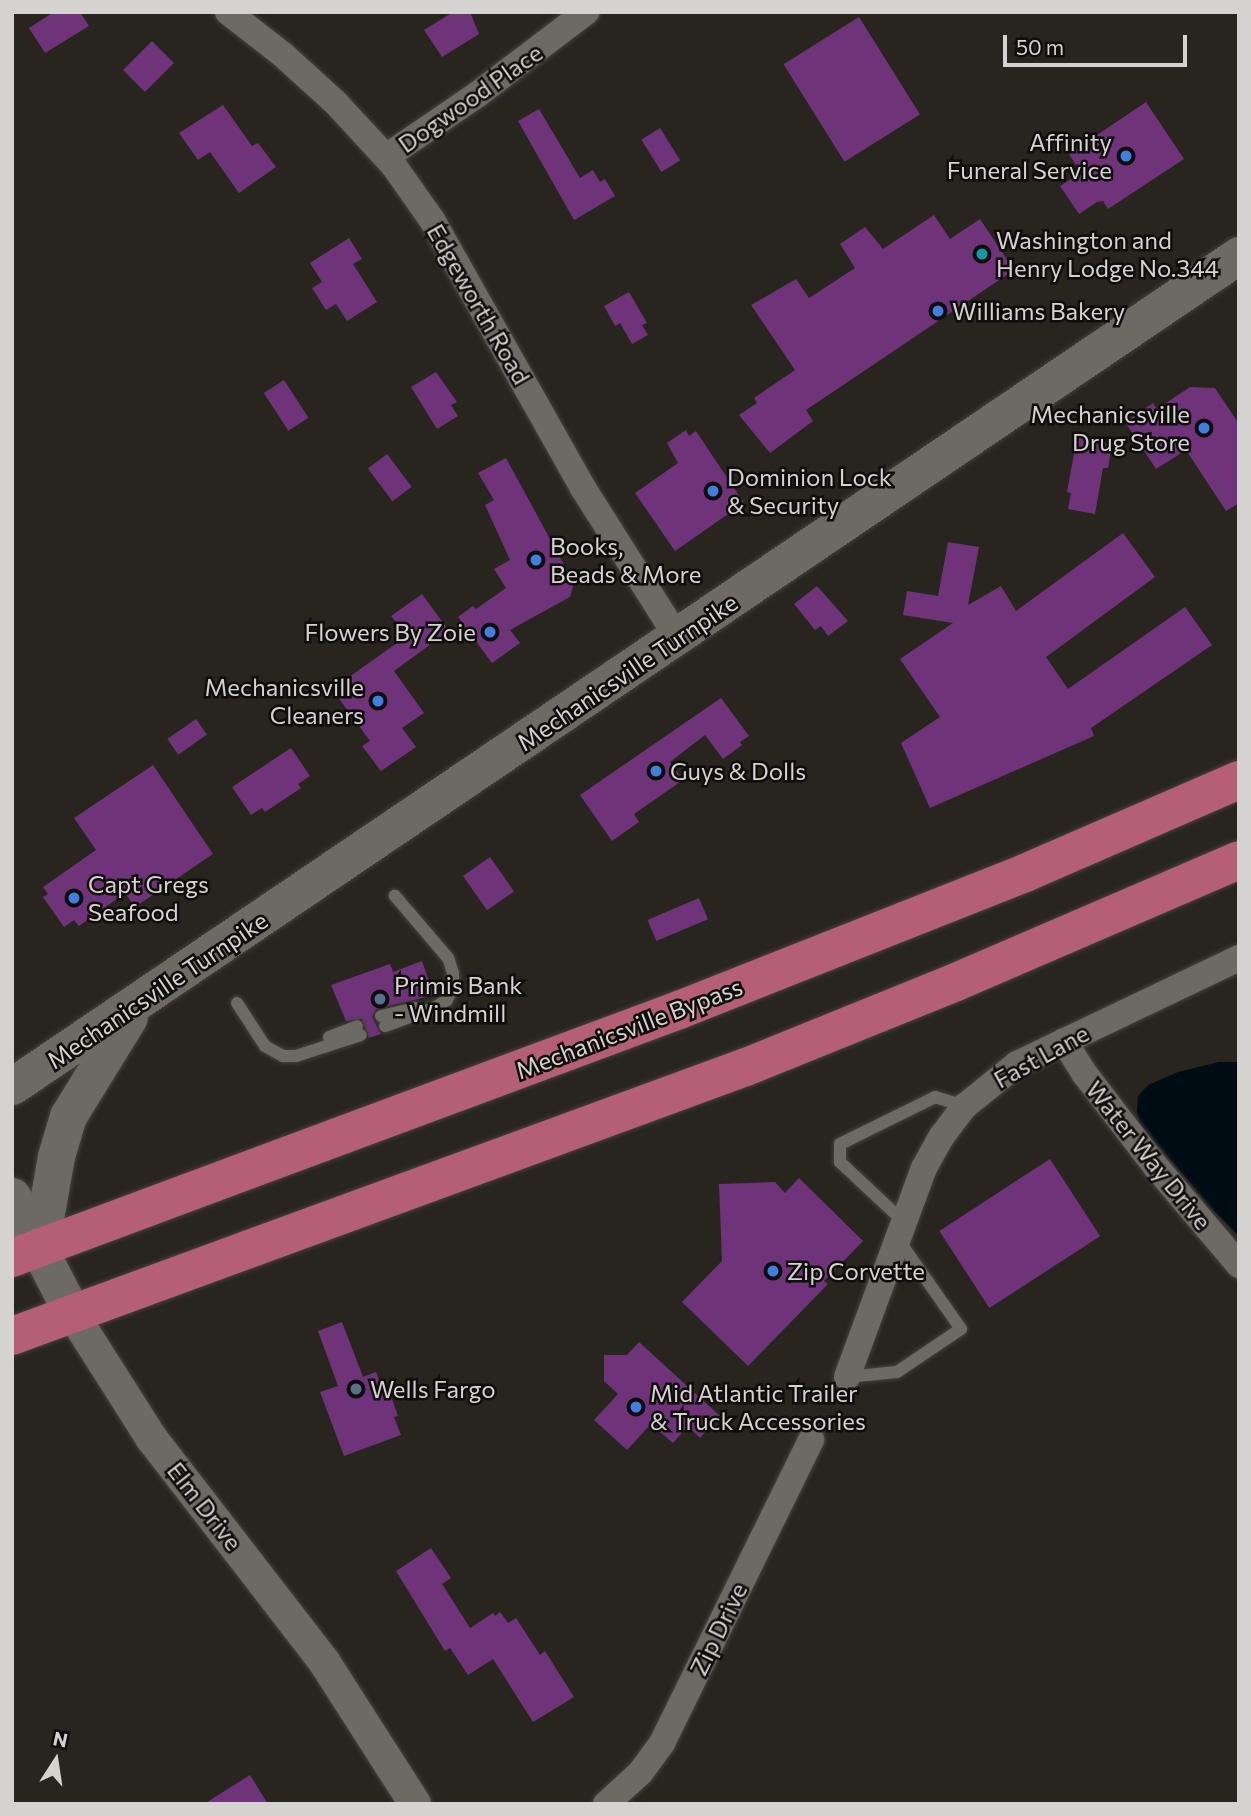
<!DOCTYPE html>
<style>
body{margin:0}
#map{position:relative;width:1251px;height:1816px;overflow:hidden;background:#28251f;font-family:Commissioner,sans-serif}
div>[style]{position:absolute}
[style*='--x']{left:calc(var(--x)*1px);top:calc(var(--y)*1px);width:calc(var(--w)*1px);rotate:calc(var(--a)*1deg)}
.water>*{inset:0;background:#010d14}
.building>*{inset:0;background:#6f3379;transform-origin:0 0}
.roads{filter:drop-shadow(0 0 2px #44413d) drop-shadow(0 0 2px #44413d)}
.service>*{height:12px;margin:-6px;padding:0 6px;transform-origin:6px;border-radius:6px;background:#6d6a63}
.minor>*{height:26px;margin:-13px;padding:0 13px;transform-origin:13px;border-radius:13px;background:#6d6a63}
.tertiary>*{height:32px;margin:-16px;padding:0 16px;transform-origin:16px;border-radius:16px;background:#6d6a63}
.secondary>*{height:37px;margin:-18.5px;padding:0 18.5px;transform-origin:18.5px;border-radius:18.5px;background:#6d6a63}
.trunk>*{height:38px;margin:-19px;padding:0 19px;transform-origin:19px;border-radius:19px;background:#b45f74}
.dots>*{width:19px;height:19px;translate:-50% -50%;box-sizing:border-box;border:4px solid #0f0e0c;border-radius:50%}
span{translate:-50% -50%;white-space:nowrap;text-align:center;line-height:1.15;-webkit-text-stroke:5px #0f0e0c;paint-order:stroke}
.street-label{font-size:24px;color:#d5d3d0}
.poi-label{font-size:24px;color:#d5d3d0}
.right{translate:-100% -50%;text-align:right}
.left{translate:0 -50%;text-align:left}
.frame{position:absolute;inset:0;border:14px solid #d5d3d0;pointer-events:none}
.north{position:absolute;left:21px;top:1725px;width:70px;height:70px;-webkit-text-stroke:5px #0f0e0c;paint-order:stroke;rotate:12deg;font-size:19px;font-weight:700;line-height:28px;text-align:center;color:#d5d3d0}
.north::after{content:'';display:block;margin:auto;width:24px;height:32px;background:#d5d3d0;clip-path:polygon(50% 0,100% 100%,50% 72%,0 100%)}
.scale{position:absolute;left:1003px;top:35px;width:184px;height:32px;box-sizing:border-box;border:4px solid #d5d3d0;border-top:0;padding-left:9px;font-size:21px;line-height:24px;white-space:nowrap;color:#d5d3d0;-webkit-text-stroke:5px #0f0e0c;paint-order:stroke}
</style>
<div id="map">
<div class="water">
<div style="clip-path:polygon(1219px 1062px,1239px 1062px,1239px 1236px,1211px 1208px,1141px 1125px,1137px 1112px,1138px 1096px,1148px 1085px,1178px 1072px)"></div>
</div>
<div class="building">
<div style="clip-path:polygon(54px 12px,80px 12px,89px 26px,45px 53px,29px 28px)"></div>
<div style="clip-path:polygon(453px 12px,470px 12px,479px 34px,442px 57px,424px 30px)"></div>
<div style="left:859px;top:17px;width:115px;height:89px;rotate:58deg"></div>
<div style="left:152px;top:41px;width:31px;height:41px;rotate:45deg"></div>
<div style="clip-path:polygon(1146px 102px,1184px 159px,1108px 209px,1103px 201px,1097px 202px,1079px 214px,1060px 186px,1081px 173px,1069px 154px)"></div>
<div style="clip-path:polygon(223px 105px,252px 146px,258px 143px,276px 167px,239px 193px,210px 152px,198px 160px,179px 133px)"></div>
<div style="clip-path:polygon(539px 109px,580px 178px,593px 170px,600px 182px,605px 179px,615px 196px,574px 220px,518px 121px)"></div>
<div style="left:660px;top:128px;width:38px;height:22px;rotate:58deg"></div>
<div style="clip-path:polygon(934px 215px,950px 239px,980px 219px,1014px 270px,806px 410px,813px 421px,770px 453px,739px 415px,757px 403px,754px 398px,795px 370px,751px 305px,796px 279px,809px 298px,855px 268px,840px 244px,865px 227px,883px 249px)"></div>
<div style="clip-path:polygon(349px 238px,362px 259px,353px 264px,377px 302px,347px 321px,336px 304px,326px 310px,312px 288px,322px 282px,310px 263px)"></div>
<div style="clip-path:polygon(629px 292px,647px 323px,642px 325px,648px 335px,632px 344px,620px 323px,615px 326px,604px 306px)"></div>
<div style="clip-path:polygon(436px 372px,457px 402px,451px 405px,458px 416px,437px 429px,411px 387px)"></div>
<div style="left:284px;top:380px;width:45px;height:24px;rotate:57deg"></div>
<div style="clip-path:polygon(1190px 387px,1215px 388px,1239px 424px,1239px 503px,1226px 511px,1186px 450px,1156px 469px,1125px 422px,1153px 403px,1157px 409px)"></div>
<div style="clip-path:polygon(686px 430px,689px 436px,696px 431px,744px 503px,675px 551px,635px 493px,678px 463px,667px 443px)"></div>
<div style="clip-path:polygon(1077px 437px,1112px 444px,1108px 468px,1103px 468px,1095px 514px,1068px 509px,1071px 493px,1067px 492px)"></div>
<div style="left:387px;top:454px;width:41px;height:24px;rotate:53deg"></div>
<div style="clip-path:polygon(506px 458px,574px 583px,570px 597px,510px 630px,520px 643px,492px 663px,458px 617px,473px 606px,476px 609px,506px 588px,494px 569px,510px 560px,485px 505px,494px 500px,478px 473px)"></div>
<div style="clip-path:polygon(1123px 533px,1155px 577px,1046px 657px,1068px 689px,1185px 607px,1212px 645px,1091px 728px,1094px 736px,930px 808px,901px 743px,940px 717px,900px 659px,953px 623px,903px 615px,907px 591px,938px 596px,948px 542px,979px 547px,968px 605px,1001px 586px,1016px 611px)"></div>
<div style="clip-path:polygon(817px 586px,848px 621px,828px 636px,821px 626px,815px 630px,794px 604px)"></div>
<div style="clip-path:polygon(422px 594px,449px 631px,394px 671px,424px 713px,402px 728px,416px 747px,381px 771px,362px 746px,370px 741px,332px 689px,407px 636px,391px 616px)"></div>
<div style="clip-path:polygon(721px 698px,749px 736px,740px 742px,742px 745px,723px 759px,705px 735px,670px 762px,683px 780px,634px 814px,639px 822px,612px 841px,580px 795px)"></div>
<div style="left:196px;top:719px;width:19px;height:35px;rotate:55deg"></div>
<div style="clip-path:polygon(291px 748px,310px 776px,298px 784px,301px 788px,265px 812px,262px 808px,251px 815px,232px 787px)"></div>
<div style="clip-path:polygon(153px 765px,213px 854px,135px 907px,125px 893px,79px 926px,74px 920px,64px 927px,43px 897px,48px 894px,43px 887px,96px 850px,74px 818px)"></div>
<div style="left:490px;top:857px;width:42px;height:33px;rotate:55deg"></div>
<div style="left:699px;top:898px;width:23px;height:56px;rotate:67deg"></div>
<div style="clip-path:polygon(422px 961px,434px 995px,376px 1009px,372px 1017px,381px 1034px,369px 1038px,362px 1019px,346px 1021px,331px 985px,390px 964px,393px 972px)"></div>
<div style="left:1050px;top:1159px;width:92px;height:132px;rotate:57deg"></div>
<div style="clip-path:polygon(799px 1178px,863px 1241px,824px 1281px,828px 1284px,748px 1366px,682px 1302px,722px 1261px,719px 1184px,775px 1182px,785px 1193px)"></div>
<div style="clip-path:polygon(342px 1322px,363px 1377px,376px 1372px,383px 1390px,388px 1388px,398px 1416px,394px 1417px,401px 1435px,344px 1456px,320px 1392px,338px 1386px,318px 1331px)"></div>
<div style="clip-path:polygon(639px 1342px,720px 1416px,700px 1438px,688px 1426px,673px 1443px,651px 1424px,627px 1450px,594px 1420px,618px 1394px,604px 1381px,604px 1355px,627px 1355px)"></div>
<div style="clip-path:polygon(431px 1548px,451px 1578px,442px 1584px,470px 1628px,493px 1613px,495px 1616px,500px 1612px,508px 1623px,516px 1618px,540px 1655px,545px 1651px,574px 1697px,533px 1722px,493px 1659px,468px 1675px,450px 1648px,445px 1651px,396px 1571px)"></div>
<div style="clip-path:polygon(250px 1775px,268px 1804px,204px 1804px)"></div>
</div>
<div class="roads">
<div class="service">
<div style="--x:237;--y:1003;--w:51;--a:56.9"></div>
<div style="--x:265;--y:1046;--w:21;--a:29"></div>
<div style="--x:283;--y:1056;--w:13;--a:0"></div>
<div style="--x:296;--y:1056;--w:68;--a:-17.9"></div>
<div style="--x:381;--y:1016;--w:35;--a:-13"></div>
<div style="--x:385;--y:1026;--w:52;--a:-20.2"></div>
<div style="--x:434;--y:1008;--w:15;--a:-32"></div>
<div style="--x:447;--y:1000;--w:14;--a:-65"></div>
<div style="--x:453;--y:987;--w:14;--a:-90"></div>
<div style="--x:453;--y:973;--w:16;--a:-108"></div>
<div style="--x:448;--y:958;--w:82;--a:-130.5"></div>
<div style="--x:329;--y:1037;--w:30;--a:-21"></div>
<div style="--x:904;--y:1222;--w:88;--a:-136.8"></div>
<div style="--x:840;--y:1162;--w:18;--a:-90"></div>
<div style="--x:840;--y:1144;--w:106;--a:-26.3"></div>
<div style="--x:935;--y:1097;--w:31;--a:17"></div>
<div style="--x:847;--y:1377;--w:50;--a:-5.7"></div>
<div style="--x:897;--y:1372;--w:77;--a:-33.9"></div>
<div style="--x:961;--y:1329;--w:110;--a:-125"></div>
</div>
<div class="minor">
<div style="--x:228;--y:12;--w:68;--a:37.9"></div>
<div style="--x:282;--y:54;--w:72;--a:42.2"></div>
<div style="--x:335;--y:102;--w:87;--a:47.3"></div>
<div style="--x:394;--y:166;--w:66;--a:54.9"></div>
<div style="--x:432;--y:220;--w:308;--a:60.6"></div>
<div style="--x:583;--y:488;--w:178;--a:57.7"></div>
<div style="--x:386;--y:157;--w:112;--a:-34.4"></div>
<div style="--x:478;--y:94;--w:136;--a:-37.2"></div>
<div style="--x:1064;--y:1041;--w:38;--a:58"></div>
<div style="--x:1084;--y:1073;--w:120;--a:52.5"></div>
<div style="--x:1157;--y:1168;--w:127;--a:49.8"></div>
<div style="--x:847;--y:1377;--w:223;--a:-69.8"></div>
<div style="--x:924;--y:1168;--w:37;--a:-61"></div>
<div style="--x:942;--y:1136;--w:38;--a:-53"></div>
<div style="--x:965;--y:1106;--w:67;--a:-38.9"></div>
<div style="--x:1017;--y:1064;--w:246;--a:-25.5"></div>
<div style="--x:606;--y:1804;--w:47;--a:-42.4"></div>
<div style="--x:641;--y:1772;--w:36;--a:-54"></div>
<div style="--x:662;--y:1743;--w:338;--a:-63.8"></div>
</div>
<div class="tertiary">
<div style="--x:72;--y:1313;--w:149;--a:57.6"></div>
<div style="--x:152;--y:1439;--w:283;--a:52.3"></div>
<div style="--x:325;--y:1663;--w:167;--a:57.4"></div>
</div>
<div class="secondary">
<div style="--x:12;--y:1086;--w:1482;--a:-34.11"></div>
<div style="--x:12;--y:1196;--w:131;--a:62.9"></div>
<div style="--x:40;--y:1247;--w:92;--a:-80"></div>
<div style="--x:56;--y:1156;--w:42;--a:-73.3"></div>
<div style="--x:68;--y:1116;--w:116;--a:-58.4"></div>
</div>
<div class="trunk">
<div style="--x:12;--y:1258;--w:712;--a:-20.4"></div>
<div style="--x:679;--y:1010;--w:372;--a:-21.6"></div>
<div style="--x:1025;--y:873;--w:233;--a:-23.5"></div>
<div style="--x:12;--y:1336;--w:782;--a:-20.13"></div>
<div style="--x:746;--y:1067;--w:227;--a:-22"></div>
<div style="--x:956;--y:982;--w:308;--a:-23.3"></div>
</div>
</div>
<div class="dots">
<div style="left:1126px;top:156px;background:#3f7fe0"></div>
<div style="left:982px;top:254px;background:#0f9aa8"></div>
<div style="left:938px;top:311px;background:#3f7fe0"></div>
<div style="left:1204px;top:428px;background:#3f7fe0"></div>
<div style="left:713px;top:491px;background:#3f7fe0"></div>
<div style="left:536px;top:560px;background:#3f7fe0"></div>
<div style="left:490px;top:632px;background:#3f7fe0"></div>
<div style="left:378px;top:701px;background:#3f7fe0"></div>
<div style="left:656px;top:771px;background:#3f7fe0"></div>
<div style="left:74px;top:898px;background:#3f7fe0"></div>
<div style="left:380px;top:999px;background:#5c6f8a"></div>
<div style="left:773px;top:1271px;background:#3f7fe0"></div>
<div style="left:356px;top:1389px;background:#5c6f8a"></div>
<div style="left:636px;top:1407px;background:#3f7fe0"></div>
</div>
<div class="street-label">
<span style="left:470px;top:98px;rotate:-35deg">Dogwood Place</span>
<span style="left:479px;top:304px;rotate:60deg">Edgeworth Road</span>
<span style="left:627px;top:672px;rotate:-34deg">Mechanicsville Turnpike</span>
<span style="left:157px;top:990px;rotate:-34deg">Mechanicsville Turnpike</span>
<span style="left:629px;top:1028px;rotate:-21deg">Mechanicsville Bypass</span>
<span style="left:1041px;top:1056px;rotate:-29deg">Fast Lane</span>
<span style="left:1149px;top:1155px;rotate:51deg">Water Way Drive</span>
<span style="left:205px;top:1506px;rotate:52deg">Elm Drive</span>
<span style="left:718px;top:1629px;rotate:-64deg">Zip Drive</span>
</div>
<div class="poi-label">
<span class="right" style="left:1112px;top:156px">Affinity<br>Funeral Service</span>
<span class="left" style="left:996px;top:254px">Washington and<br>Henry Lodge No.344</span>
<span class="left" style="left:952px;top:311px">Williams Bakery</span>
<span class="right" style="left:1190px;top:428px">Mechanicsville<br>Drug Store</span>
<span class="left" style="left:727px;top:491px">Dominion Lock<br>&amp; Security</span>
<span class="left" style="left:550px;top:560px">Books,<br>Beads &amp; More</span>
<span class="right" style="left:476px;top:632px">Flowers By Zoie</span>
<span class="right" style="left:364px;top:701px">Mechanicsville<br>Cleaners</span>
<span class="left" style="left:670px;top:771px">Guys &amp; Dolls</span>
<span class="left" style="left:88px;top:898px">Capt Gregs<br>Seafood</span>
<span class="left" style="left:394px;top:999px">Primis Bank<br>- Windmill</span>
<span class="left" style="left:787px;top:1271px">Zip Corvette</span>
<span class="left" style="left:370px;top:1389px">Wells Fargo</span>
<span class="left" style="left:650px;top:1407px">Mid Atlantic Trailer<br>&amp; Truck Accessories</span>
</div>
<div class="frame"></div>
<div class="north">N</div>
<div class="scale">50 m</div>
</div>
